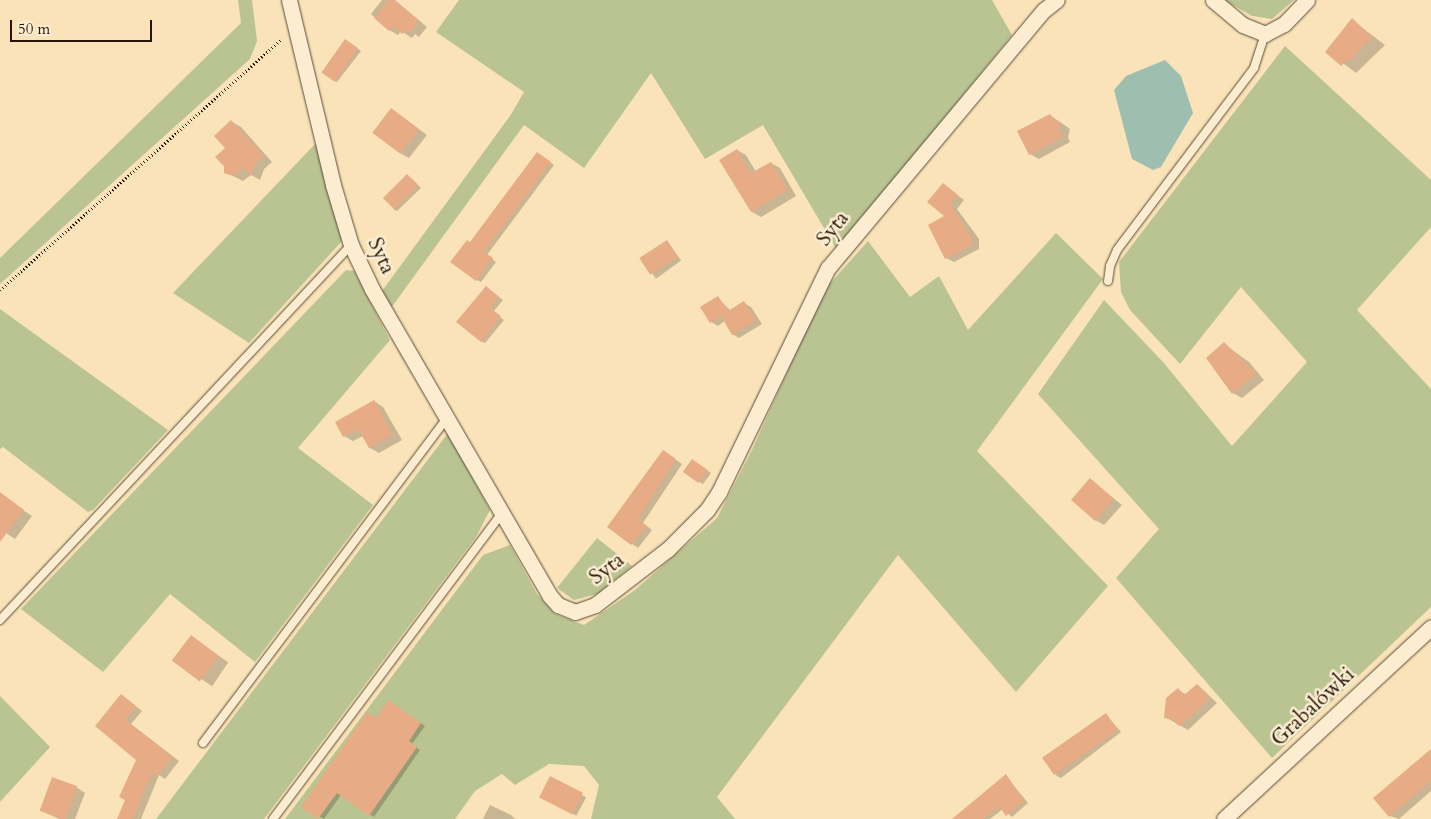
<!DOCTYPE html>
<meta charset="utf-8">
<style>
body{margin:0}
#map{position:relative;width:1431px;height:819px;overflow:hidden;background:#fae3b8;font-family:Cardo,serif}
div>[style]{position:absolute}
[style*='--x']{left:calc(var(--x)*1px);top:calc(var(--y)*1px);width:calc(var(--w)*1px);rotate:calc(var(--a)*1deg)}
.green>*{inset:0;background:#bac492}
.water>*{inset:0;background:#9ebeb0}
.shadow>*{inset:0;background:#0003;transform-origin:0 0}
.building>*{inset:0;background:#e7ab85;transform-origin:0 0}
.path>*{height:3px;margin-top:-1.5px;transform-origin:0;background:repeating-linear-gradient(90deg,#24160a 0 1px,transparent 0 3.5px)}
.roads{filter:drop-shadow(0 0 1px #5a4936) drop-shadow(0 0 1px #5a4936)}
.service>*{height:8px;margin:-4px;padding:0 4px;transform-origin:4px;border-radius:4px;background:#fcedd1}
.minor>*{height:15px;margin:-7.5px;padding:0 7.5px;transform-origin:7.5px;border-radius:7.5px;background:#fcedd1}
span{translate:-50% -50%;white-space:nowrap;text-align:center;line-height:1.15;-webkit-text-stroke:5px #fcedd1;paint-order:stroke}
.street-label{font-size:21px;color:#24160a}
.scale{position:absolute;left:10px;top:20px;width:142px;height:22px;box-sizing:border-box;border:2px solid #24160a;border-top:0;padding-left:6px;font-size:15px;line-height:18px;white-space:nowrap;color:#24160a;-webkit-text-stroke:4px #fcedd1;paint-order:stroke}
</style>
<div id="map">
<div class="green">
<div style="clip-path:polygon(238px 0,252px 0,257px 41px,250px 59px,0 284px,0 258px,241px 23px)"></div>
<div style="clip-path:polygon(459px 0,992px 0,1012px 35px,837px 250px,763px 125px,705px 159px,651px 73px,584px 168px,524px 125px,391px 308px,382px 291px,510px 116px,524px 92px,436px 32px)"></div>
<div style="clip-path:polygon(1224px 0,1294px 0,1272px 19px,1252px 16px)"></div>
<div style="clip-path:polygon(1285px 46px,1431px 180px,1431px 227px,1357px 310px,1431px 389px,1431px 607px,1272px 758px,1116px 578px,1159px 529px,1038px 394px,1104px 300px,1163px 362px,1232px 446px,1307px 362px,1241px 287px,1180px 364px,1130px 310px,1121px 292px,1119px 262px)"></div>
<div style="clip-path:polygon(317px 142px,342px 241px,249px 343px,173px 293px)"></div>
<div style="clip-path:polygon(1056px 233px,1103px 279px,977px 451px,1108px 586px,1016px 692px,898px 555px,717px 797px,735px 819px,591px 819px,599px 785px,584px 766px,549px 764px,515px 785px,502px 774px,475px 791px,455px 819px,285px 819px,483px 555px,510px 545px,537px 594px,555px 614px,584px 625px,635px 590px,717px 518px,752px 450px,824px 290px,868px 241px,910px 297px,939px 276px,968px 330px)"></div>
<div style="clip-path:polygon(346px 270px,354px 271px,390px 340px,298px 448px,373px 505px,255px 662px,170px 594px,103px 672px,21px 609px)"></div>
<div style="clip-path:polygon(0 309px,168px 430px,93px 510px,88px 512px,3px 447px,0 449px)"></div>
<div style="clip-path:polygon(448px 433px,490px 510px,476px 537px,264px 819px,156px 819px)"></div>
<div style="clip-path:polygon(597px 538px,632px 566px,597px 594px,574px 600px,557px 588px)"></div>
<div style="clip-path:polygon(0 696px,50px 747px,0 802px)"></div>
</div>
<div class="water">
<div style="clip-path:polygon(1165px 60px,1181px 76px,1193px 113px,1161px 167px,1153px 170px,1132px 159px,1114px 90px,1126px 76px)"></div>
</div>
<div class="shadow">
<div style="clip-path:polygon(382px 0,395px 0,427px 27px,419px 37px,415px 34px,412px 38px,401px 31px,398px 35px,389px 30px,371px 14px)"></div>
<div style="clip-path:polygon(1352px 20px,1385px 45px,1356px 73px,1327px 51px)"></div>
<div style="clip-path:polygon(349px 43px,361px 51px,337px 82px,333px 80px)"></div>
<div style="clip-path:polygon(391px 109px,427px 135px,409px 158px,400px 153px)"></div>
<div style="clip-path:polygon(1050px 115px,1070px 129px,1068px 137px,1070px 142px,1039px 159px,1030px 154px)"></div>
<div style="clip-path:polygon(232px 122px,241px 127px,272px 162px,264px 169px,260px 180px,251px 175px,243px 181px,225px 172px)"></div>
<div style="clip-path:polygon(737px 150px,746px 155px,756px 172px,771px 163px,780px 168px,796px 196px,761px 217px,752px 212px)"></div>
<div style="clip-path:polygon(541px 156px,554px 165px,487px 255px,496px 262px,481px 282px,477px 280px,471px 243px)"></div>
<div style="clip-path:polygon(411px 178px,421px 188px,397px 211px,393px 209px)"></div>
<div style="clip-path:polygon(943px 184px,964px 200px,957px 209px,979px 239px,979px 249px,954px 262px,946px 258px)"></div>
<div style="left:667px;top:241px;width:24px;height:31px;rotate:54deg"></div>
<div style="clip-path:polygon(490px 290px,503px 300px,493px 312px,504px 320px,485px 343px,481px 341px)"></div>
<div style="clip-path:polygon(718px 298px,731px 311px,744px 303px,751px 307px,762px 324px,739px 338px,732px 334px,725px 321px,718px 326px,711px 322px)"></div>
<div style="clip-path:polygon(1224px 344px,1249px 362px,1264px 380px,1242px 398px,1233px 393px,1207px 358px)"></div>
<div style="clip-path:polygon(374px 401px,383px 407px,402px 440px,379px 453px,370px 448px,363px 436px,353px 441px,344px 436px)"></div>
<div style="clip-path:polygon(669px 455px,682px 464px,643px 523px,652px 530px,638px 548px,608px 527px)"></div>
<div style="clip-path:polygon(697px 463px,711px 473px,703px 484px,699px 482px)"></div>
<div style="clip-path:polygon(1090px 480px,1122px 505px,1104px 525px,1095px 520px)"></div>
<div style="clip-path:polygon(0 495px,32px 516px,15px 539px,0 529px)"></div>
<div style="left:191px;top:637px;width:45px;height:29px;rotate:34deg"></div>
<div style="clip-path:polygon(1198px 685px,1217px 703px,1188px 730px,1165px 717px,1178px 690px,1187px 695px)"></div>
<div style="clip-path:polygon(121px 695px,142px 711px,131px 724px,179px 761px,165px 779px,159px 775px,141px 819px,119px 819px,138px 759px,97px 726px)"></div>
<div style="clip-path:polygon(392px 704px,425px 726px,412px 744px,420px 750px,374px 817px,341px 795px,324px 819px,303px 807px)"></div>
<div style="clip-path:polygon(1106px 715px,1121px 732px,1061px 778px,1057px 776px,1046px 761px)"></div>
<div style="clip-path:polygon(1431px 756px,1431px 791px,1399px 819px,1390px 816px)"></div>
<div style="clip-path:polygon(1006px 776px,1028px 803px,1012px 817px,1003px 809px,990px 819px,953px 819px)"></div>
<div style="left:550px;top:778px;width:41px;height:21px;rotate:28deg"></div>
<div style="clip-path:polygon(76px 787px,85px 793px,75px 819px,59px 819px,40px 810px)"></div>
<div style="clip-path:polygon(490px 805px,511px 815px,515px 819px,483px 819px)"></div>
</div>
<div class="building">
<div style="clip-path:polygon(388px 0,394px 0,419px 21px,410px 33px,406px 29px,402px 34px,393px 26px,389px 31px,374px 18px)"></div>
<div style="clip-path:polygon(1352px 18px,1372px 37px,1349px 62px,1347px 60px,1341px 66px,1325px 52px)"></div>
<div style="left:345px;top:39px;width:16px;height:41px;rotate:35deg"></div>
<div style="left:391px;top:108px;width:35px;height:31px;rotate:37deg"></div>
<div style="clip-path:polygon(1050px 114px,1054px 120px,1061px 123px,1059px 131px,1062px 137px,1029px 155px,1017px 131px)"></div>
<div style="clip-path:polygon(231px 120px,264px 156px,255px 164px,251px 176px,244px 168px,233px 176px,224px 173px,224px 166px,215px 157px,225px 148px,214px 136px)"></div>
<div style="clip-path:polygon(737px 149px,751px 173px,771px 162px,788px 190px,751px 212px,719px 160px)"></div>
<div style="clip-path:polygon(537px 152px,551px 162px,484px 252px,493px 258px,476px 281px,450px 262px,467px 240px,470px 242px)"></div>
<div style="left:407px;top:174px;width:16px;height:34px;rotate:45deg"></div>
<div style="clip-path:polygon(943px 183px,958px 195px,950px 204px,972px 238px,972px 245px,945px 259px,928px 225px,944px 216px,927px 202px)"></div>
<div style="left:667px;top:240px;width:20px;height:33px;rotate:57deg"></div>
<div style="clip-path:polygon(486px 286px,499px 297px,490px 308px,501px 316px,481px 342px,456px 322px)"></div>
<div style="clip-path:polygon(718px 296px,728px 311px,744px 301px,756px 320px,732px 335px,721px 316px,710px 323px,700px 307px)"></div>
<div style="clip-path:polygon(1224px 342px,1256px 374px,1232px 394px,1206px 358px)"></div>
<div style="clip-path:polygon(374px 400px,393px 435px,369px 448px,358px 429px,343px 437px,335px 422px)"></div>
<div style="clip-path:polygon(663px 450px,676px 459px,638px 519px,647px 526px,631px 545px,607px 527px)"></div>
<div style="left:692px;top:459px;width:19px;height:16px;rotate:35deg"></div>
<div style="left:1090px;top:478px;width:32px;height:29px;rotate:41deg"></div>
<div style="clip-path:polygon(0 492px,24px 510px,0 542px)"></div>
<div style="left:191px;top:635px;width:35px;height:32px;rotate:37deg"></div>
<div style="clip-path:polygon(1197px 684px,1209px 698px,1197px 711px,1179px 726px,1172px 719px,1164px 718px,1166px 698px,1178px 688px,1184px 695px)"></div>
<div style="clip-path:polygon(121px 694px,136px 706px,125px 720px,173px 757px,157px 776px,152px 772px,133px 819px,117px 819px,125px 800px,119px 797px,136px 760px,95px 726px)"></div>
<div style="clip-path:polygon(388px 700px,421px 723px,409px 741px,417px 747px,369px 816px,337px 793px,318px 819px,301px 807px,367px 712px,376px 718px)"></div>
<div style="left:1106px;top:713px;width:21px;height:78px;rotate:55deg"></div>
<div style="clip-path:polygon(1431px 749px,1431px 781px,1389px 817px,1373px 798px)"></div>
<div style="clip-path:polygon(1006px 774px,1024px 801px,1017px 807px,1006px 816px,999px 806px,984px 819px,952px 819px)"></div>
<div style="left:550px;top:776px;width:37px;height:24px;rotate:27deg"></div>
<div style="left:52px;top:777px;width:27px;height:36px;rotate:20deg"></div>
</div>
<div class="path">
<div style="--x:0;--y:290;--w:376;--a:-41.7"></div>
</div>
<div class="roads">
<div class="service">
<div style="--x:1108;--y:281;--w:15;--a:-82"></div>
<div style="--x:1110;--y:266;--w:17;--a:-66"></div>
<div style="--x:1117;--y:250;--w:228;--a:-53"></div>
<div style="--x:1254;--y:68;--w:36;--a:-72"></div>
<div style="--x:0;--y:620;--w:514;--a:-46.89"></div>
<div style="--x:203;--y:743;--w:405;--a:-53.1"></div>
<div style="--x:273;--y:819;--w:381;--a:-53.2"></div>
</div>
<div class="minor">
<div style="--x:289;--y:0;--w:190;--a:76.6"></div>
<div style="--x:333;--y:185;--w:63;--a:73.3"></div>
<div style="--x:351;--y:245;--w:49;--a:64.5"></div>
<div style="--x:372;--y:289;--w:355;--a:59.9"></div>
<div style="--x:550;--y:596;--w:12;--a:48"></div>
<div style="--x:558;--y:605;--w:18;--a:22"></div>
<div style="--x:575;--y:612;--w:21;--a:-19"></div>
<div style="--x:595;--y:605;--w:92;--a:-37.5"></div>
<div style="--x:668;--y:549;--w:55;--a:-45"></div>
<div style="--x:707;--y:510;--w:22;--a:-56"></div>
<div style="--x:719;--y:492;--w:249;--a:-64.1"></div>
<div style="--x:828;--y:268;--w:336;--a:-50.1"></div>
<div style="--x:1044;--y:10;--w:16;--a:-38"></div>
<div style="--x:1213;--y:0;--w:39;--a:40"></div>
<div style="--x:1243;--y:25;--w:24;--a:22"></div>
<div style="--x:1265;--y:34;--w:21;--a:-28"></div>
<div style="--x:1284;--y:24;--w:33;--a:-46"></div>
<div style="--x:1224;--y:819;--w:282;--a:-42.8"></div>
</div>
</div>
<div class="street-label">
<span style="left:833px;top:229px;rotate:-51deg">Syta</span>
<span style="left:381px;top:256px;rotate:66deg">Syta</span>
<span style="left:607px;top:569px;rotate:-37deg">Syta</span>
<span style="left:1313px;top:707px;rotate:-43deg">Grabalówki</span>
</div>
<div class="scale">50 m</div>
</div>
